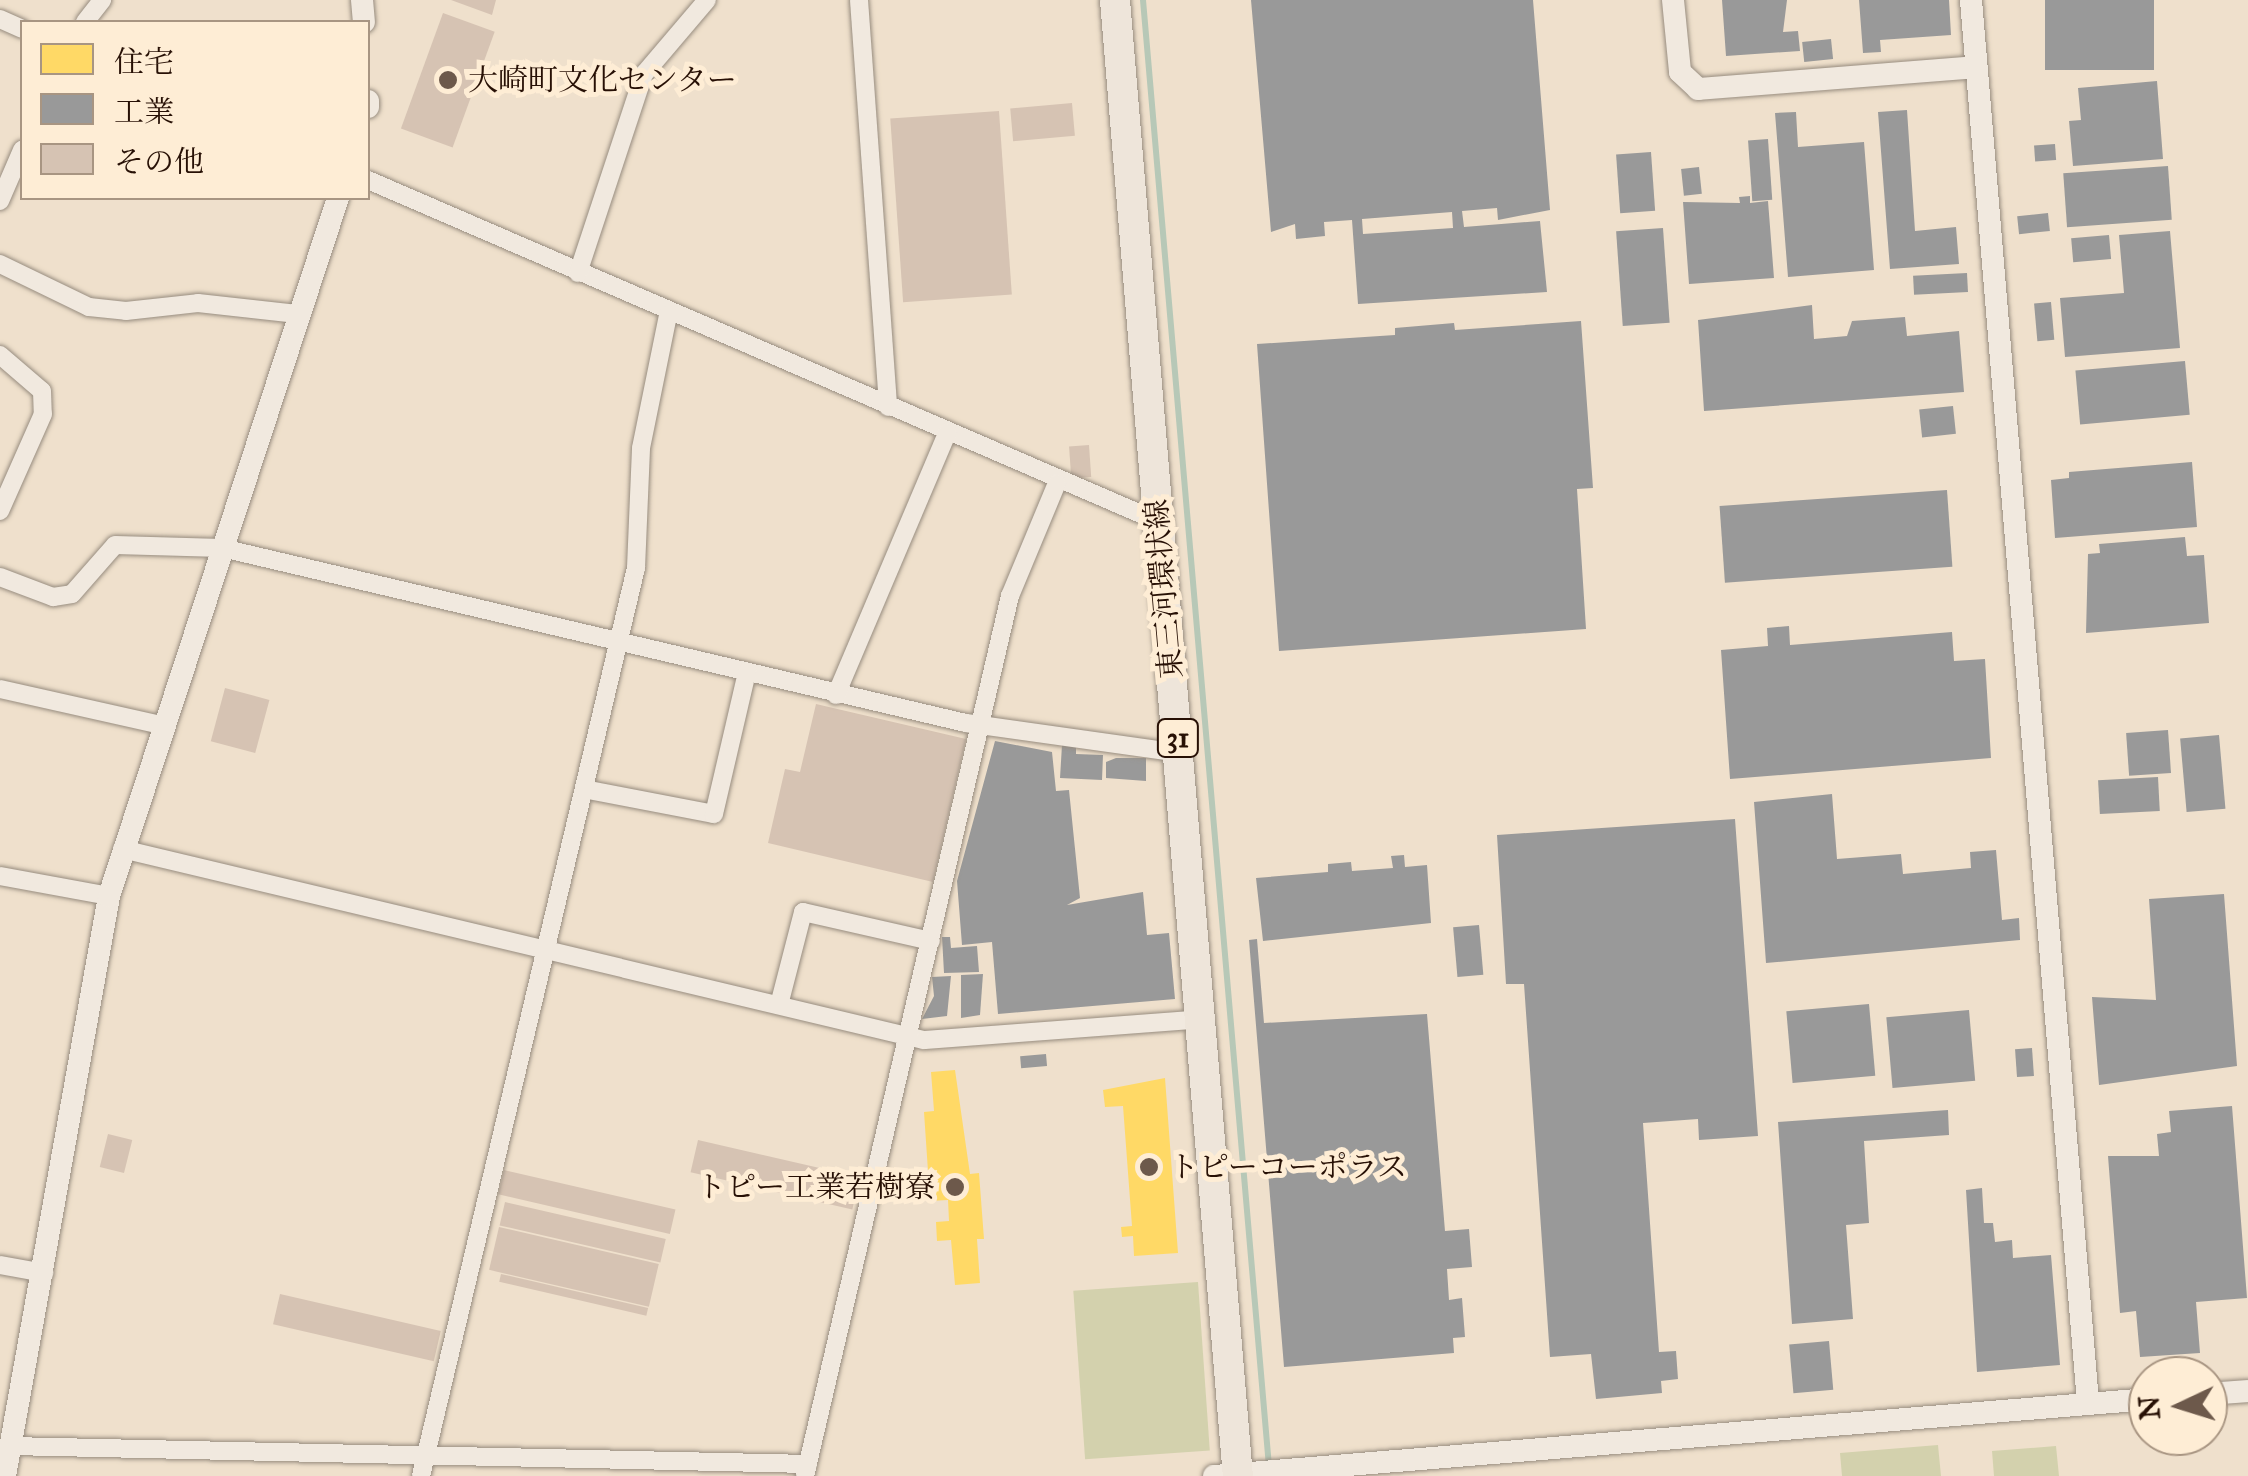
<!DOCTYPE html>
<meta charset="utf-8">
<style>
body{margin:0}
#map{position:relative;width:2248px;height:1476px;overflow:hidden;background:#efe0cc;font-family:"IM FELL Great Primer","Noto Serif JP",serif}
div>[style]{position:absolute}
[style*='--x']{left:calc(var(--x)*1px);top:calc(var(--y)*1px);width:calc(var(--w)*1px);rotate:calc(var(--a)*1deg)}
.green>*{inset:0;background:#d3d1ad;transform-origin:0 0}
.homes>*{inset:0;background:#ffd966}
.industry>*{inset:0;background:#999;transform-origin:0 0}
.stream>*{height:6px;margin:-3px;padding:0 3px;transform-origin:3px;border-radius:3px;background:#b7c8b7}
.building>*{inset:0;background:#d6c3b3;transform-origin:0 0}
.roads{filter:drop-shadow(0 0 2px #978c7f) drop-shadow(0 0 2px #978c7f)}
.minor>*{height:18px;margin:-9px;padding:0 9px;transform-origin:9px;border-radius:9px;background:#f1e9df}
.tertiary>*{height:22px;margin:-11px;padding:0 11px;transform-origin:11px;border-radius:11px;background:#f1e9df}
.primary>*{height:30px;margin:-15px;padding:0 15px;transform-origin:15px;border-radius:15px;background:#eee5da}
.dots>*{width:28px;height:28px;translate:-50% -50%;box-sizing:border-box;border:5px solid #feedd5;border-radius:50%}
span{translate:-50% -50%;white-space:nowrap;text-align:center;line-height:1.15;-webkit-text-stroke:10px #feedd5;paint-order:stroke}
.shield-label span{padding:2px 8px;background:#feedd5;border:2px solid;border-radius:8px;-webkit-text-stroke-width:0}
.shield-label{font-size:28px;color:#271005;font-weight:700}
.poi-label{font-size:30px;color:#271005}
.left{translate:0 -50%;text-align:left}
.right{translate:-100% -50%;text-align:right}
.street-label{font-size:30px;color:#271005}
.legend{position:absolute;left:20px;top:20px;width:350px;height:180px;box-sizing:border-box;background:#feedd5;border:2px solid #a89582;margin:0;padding:12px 18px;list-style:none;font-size:30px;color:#271005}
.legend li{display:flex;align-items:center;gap:20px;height:50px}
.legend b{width:50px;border:2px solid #a89582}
.north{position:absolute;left:2128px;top:1356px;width:100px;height:100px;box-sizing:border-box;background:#feedd5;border:2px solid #a89582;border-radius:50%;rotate:266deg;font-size:28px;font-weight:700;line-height:40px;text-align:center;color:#271005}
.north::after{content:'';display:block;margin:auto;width:35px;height:45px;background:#6d594b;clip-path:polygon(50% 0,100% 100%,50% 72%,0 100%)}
</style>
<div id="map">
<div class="green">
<div style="left:1198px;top:1282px;width:169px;height:125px;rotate:86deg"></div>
<div style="clip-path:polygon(1938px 1445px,1941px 1476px,1842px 1476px,1840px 1453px)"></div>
<div style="clip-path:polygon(2056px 1446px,2059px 1476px,1994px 1476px,1992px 1451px)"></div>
</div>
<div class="homes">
<div style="clip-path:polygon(955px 1070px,970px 1174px,979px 1173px,984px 1239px,977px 1239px,980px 1283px,955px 1285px,951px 1240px,937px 1241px,936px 1222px,949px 1221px,948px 1200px,930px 1201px,924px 1112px,934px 1111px,931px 1072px)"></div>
<div style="clip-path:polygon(1165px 1078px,1178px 1253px,1134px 1256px,1133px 1236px,1122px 1237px,1121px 1227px,1132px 1226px,1123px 1106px,1105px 1107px,1103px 1090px)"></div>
</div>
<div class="industry">
<div style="clip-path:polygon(evenodd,1251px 0,1533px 0,1550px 210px,1498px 220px,1497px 208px,1462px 211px,1464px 227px,1540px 221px,1547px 292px,1358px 304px,1352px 220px,1324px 222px,1325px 236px,1296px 239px,1295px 224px,1271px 232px,1251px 0,1452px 212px,1453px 228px,1363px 234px,1362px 219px,1452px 212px)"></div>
<div style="clip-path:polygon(1722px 0,1787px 0,1783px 32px,1798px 31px,1800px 51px,1726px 56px)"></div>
<div style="clip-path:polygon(1859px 0,1949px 0,1951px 35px,1880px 40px,1881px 52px,1863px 53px)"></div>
<div style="left:2045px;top:0;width:109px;height:70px"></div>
<div style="left:1831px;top:39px;width:20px;height:29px;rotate:84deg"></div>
<div style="clip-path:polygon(2157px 81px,2163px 159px,2073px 166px,2069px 121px,2081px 120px,2078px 88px)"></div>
<div style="clip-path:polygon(1907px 110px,1915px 231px,1956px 227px,1959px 264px,1890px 269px,1878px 112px)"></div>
<div style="clip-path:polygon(1796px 112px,1798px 147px,1864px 142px,1874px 270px,1788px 277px,1775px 113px)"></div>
<div style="left:1768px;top:139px;width:61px;height:20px;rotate:86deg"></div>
<div style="left:2055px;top:144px;width:16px;height:21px;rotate:86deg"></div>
<div style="left:1651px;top:152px;width:59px;height:35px;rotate:86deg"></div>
<div style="left:2168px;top:166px;width:54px;height:105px;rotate:86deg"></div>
<div style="left:1699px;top:167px;width:27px;height:18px;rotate:84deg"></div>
<div style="clip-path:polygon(1750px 196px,1750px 203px,1768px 201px,1774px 278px,1689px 284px,1683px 202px,1740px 203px,1739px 197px)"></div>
<div style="left:2048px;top:213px;width:18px;height:31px;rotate:84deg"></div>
<div style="left:1663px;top:228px;width:95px;height:47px;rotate:86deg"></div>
<div style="clip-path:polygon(2170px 231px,2180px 348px,2065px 357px,2060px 298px,2124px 293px,2119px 235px)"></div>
<div style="left:2109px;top:235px;width:24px;height:38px;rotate:85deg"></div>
<div style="left:1967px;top:273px;width:19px;height:54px;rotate:87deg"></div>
<div style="left:2051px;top:302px;width:38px;height:17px;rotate:85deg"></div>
<div style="clip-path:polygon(1812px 305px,1814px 339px,1847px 336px,1852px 321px,1905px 317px,1907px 336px,1959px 331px,1964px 392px,1704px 411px,1698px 320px)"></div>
<div style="clip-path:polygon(1581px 321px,1593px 488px,1577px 489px,1586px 629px,1279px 651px,1257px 344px,1395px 335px,1395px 328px,1454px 323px,1455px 330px)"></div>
<div style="left:2185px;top:361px;width:54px;height:110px;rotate:85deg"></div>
<div style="left:1953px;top:406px;width:28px;height:34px;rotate:84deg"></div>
<div style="clip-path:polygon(2192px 462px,2197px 527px,2055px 538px,2051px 480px,2069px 478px,2069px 472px)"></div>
<div style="left:1947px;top:490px;width:77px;height:228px;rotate:86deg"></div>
<div style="clip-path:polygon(2185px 537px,2187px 556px,2204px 555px,2209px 623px,2086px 633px,2088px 554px,2100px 553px,2099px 544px)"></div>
<div style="clip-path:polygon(1789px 626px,1790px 645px,1952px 632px,1954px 661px,1985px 659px,1991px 758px,1730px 779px,1721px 650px,1768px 646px,1767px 628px)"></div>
<div style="left:2168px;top:730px;width:43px;height:42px;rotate:86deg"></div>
<div style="left:2219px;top:735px;width:74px;height:39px;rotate:85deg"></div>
<div style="clip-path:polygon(995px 741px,1052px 752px,1056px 791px,1069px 790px,1080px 898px,1067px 905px,1143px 892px,1147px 935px,1169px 933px,1175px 999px,998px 1014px,992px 942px,962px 945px,957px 881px)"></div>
<div style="clip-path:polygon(1062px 745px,1076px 746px,1076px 754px,1103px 755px,1102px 780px,1060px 778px)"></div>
<div style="clip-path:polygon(1116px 758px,1146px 758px,1146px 781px,1106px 778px,1106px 762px)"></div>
<div style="left:2158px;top:777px;width:34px;height:60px;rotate:87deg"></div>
<div style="clip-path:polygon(1832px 794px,1837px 859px,1901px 854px,1903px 874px,1971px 868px,1970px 852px,1996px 850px,2002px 920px,2019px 918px,2020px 940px,1766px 963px,1754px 802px)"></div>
<div style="clip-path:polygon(1735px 819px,1758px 1136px,1699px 1140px,1698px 1119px,1643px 1123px,1659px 1352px,1676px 1351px,1678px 1379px,1661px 1381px,1662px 1393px,1596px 1399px,1591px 1354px,1550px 1357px,1524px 984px,1506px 984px,1497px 835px)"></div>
<div style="clip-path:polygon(1404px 855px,1405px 867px,1427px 865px,1431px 923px,1263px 941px,1256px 878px,1328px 872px,1328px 864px,1351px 862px,1352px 871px,1393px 868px,1391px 856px)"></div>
<div style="clip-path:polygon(2224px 894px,2237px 1066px,2099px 1085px,2092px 997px,2156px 1000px,2149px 899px)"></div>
<div style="left:1479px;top:925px;width:50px;height:26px;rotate:85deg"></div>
<div style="clip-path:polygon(942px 937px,950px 937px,951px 948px,977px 946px,979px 972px,944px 973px)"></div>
<div style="clip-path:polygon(1257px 939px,1264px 1023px,1427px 1014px,1445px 1231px,1469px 1229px,1472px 1267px,1447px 1269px,1449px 1300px,1462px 1298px,1465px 1337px,1453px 1338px,1454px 1353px,1284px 1367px,1249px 940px)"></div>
<div style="clip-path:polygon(983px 974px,980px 1015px,961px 1018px,961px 975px)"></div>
<div style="clip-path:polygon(951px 976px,947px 1016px,922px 1019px,934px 996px,932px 977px)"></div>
<div style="left:1869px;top:1004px;width:72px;height:83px;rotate:85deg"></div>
<div style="left:1969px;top:1010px;width:71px;height:83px;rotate:85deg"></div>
<div style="left:2032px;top:1048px;width:28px;height:17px;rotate:86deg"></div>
<div style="left:1046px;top:1054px;width:12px;height:26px;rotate:85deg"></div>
<div style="clip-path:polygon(2232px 1106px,2247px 1298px,2196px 1302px,2200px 1353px,2140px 1357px,2136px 1311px,2120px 1313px,2108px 1156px,2159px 1156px,2157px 1134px,2171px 1132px,2169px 1111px)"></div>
<div style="clip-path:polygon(1948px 1110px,1949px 1135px,1864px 1141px,1869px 1223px,1846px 1225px,1853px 1319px,1792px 1324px,1778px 1122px)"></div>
<div style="clip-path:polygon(1982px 1188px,1984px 1223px,1993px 1223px,1995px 1242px,2012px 1240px,2013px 1258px,2051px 1255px,2060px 1365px,1977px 1372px,1966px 1190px)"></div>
<div style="left:1829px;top:1341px;width:49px;height:40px;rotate:85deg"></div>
</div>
<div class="stream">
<div style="--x:1143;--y:0;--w:1473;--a:85.09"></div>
</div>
<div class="building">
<div style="clip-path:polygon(451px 0,496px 0,492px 15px)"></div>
<div style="left:443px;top:13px;width:55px;height:123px;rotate:20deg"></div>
<div style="left:1072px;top:103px;width:33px;height:62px;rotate:85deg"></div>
<div style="left:999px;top:111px;width:184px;height:109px;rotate:86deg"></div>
<div style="left:1089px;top:445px;width:32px;height:20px;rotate:86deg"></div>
<div style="left:225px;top:688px;width:46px;height:55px;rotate:15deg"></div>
<div style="clip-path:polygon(816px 704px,966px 739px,933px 882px,768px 843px,785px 769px,800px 772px)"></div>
<div style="left:108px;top:1134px;width:25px;height:34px;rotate:14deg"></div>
<div style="left:698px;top:1140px;width:166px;height:33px;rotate:13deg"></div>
<div style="left:504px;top:1170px;width:176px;height:25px;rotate:13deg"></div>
<div style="left:505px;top:1202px;width:165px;height:24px;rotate:13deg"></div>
<div style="left:499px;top:1227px;width:164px;height:44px;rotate:13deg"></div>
<div style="left:501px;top:1274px;width:151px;height:8px;rotate:13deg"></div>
<div style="left:280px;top:1294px;width:165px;height:31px;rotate:13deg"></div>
</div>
<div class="roads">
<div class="minor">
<div style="--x:859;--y:0;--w:408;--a:85.9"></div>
<div style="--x:0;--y:19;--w:24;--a:24"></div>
<div style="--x:85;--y:22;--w:28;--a:-52"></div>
<div style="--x:368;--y:180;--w:860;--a:23.37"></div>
<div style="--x:0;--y:201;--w:56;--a:-66.7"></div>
<div style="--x:0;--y:264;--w:99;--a:25.8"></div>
<div style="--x:89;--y:307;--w:37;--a:6"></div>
<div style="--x:126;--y:311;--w:72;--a:-6.3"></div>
<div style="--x:198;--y:303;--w:100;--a:6.3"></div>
<div style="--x:578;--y:273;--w:210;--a:-71.7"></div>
<div style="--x:644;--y:74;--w:97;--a:-49.6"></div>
<div style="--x:0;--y:355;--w:55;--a:40.6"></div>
<div style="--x:42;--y:391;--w:23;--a:88"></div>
<div style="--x:43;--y:414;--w:106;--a:113.9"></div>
<div style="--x:0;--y:577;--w:57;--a:20.7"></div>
<div style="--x:53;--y:597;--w:19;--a:-9"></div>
<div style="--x:72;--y:594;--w:65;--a:-48.7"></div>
<div style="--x:115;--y:545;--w:107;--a:1.6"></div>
<div style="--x:222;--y:548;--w:764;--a:13.24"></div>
<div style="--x:966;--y:723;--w:215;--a:8"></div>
<div style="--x:0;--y:689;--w:165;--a:12.6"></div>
<div style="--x:836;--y:695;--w:285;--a:-67"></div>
<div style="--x:584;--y:789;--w:132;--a:10.9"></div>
<div style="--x:714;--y:814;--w:146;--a:-76.9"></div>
<div style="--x:122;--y:849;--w:824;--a:13.4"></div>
<div style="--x:924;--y:1040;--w:279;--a:-4.3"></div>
<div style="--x:0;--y:876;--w:111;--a:10.4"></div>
<div style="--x:779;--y:1005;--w:96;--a:-75.5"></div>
<div style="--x:803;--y:912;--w:131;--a:12.8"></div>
<div style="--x:0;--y:1265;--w:45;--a:10.3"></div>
<div style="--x:10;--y:1446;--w:798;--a:1.29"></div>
<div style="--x:421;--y:1476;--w:933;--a:-76.68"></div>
<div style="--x:636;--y:568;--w:120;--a:-87.6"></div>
<div style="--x:641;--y:448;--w:136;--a:-78.5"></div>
<div style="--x:805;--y:1476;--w:904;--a:-76.89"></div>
<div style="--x:1010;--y:596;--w:122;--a:-67.4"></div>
</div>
<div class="tertiary">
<div style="--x:362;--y:0;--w:22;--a:85"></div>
<div style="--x:1673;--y:0;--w:72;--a:84.4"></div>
<div style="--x:1680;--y:72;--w:25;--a:43"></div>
<div style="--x:1698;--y:89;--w:279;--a:-4.5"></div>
<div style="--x:1971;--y:0;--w:1408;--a:85.23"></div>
<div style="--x:368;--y:101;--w:6;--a:90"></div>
<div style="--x:2208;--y:1394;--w:40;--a:-4.3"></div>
<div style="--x:5;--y:1476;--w:589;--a:-79.83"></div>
<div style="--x:109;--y:896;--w:735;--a:-71.84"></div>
<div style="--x:1214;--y:1476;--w:937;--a:-4.71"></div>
</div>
<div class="primary">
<div style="--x:1115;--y:0;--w:1481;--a:85.24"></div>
</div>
</div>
<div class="dots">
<div style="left:448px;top:80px;background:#6d594b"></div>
<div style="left:1149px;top:1167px;background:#6d594b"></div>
<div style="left:955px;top:1187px;background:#6d594b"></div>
</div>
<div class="shield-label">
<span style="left:1178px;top:738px">31</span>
</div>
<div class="poi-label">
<span class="left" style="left:468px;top:80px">大崎町文化センター</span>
<span class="left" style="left:1169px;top:1167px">トピーコーポラス</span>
<span class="right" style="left:935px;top:1187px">トピー工業若樹寮</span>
</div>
<div class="street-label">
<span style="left:1164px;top:589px;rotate:-95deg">東三河環状線</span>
</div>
<ul class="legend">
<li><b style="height:28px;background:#ffd966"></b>住宅</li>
<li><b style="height:28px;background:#999"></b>工業</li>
<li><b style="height:28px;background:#d6c3b3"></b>その他</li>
</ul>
<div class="north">N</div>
</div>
